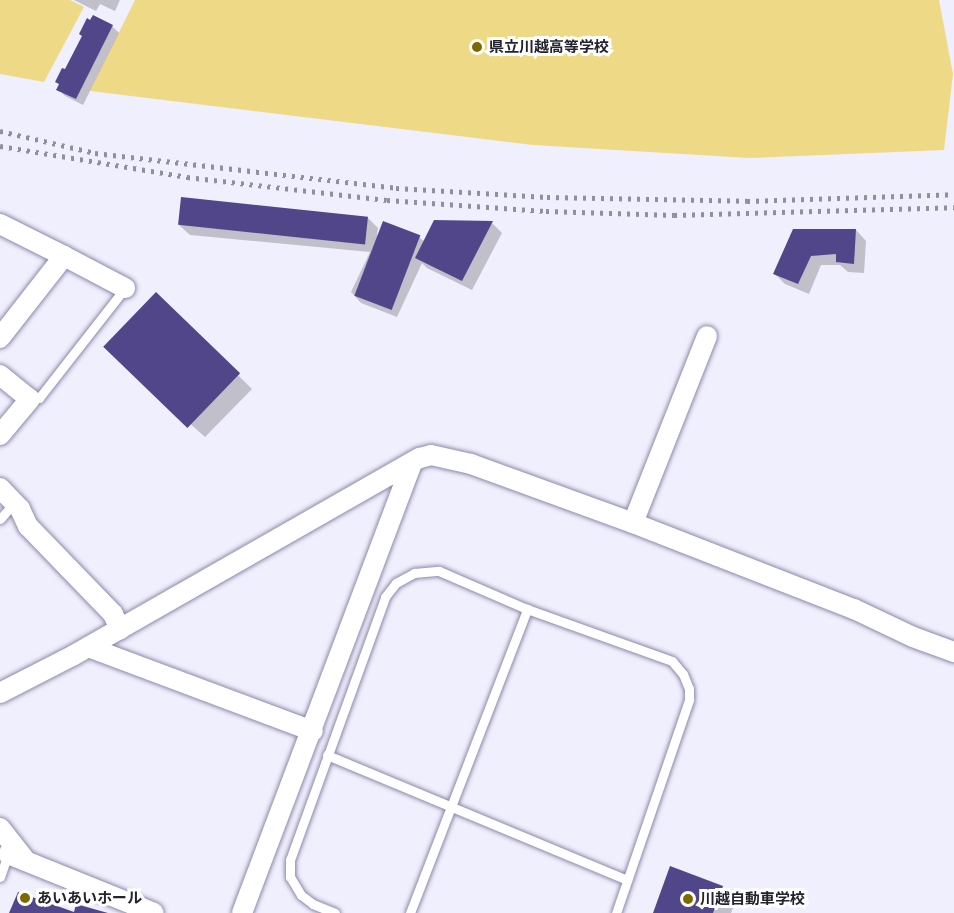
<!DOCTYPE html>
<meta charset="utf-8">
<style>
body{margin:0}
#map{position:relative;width:954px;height:913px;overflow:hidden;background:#f0effd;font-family:"Open Sans","Noto Sans JP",sans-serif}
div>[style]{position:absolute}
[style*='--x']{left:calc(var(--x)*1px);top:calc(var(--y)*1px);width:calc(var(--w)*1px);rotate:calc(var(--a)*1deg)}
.green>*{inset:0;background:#eeda86}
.shadow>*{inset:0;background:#0003}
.building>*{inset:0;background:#52468b;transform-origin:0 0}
.roads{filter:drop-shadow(0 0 2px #8c89aa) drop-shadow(0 0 2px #8c89aa)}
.lane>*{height:9px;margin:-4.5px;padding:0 4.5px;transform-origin:4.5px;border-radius:4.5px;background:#fff}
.street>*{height:20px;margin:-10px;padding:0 10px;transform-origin:10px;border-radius:10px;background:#fff}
.rail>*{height:4.5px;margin-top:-2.25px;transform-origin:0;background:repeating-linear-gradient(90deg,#908f9c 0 3px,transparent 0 9px)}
.dots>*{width:16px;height:16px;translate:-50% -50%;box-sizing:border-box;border:3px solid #fff;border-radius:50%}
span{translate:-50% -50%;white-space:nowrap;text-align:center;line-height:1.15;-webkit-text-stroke:6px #fff;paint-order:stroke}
.poi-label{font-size:15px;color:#23222f;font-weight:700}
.left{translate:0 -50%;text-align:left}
</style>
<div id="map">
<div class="green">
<div style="clip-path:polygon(0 0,70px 0,84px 7px,44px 82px,0 74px)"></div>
<div style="clip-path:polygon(135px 0,939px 0,953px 74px,944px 150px,749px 158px,533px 145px,90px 91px)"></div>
</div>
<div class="shadow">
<div style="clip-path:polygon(74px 0,120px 0,115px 11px,100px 4px,96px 11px)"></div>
<div style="clip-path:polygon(112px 26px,119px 33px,83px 105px,65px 96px,58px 89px,66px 71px)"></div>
<div style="clip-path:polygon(368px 218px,378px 228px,377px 235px,419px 237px,425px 242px,492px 223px,502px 233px,472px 290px,427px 268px,422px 263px,397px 317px,361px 303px,351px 292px,370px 252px,190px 235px,179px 225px)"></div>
<div style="clip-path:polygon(856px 230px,866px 241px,864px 273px,848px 272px,840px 265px,821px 265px,809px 294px,785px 284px,775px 274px)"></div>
<div style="clip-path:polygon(156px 294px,252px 389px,205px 437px,119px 360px)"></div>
<div style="clip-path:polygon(722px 887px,736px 901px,731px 913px,655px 913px)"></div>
</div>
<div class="building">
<div style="clip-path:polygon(93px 15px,113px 25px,76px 99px,56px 90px,59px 84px,55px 82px,62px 68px,65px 69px,82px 36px,79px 34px,87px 18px,90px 20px)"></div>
<div style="left:181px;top:197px;width:188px;height:28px;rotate:6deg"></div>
<div style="clip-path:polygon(434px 220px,493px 221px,462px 281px,415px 258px)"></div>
<div style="left:383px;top:221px;width:40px;height:80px;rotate:21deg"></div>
<div style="clip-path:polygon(793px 229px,856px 229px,854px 264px,836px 262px,836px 254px,811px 256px,798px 284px,773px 274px)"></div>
<div style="left:156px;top:292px;width:117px;height:76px;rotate:44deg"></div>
<div style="clip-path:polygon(670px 866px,723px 886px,713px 913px,653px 913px)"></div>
<div style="clip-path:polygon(18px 892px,74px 912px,76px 904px,108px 913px,9px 913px)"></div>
</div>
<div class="roads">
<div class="lane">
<div style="--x:30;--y:399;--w:9;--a:-6"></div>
<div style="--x:39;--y:398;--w:140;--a:-52"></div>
<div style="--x:0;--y:519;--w:21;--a:-49"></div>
<div style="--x:327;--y:755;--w:325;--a:22.6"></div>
<div style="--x:0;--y:877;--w:24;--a:-71"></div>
<div style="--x:335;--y:913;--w:24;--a:-158"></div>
<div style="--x:313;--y:904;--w:15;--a:-143"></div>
<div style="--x:301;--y:895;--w:21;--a:-121"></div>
<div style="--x:290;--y:877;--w:17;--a:-90"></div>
<div style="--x:290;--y:860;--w:280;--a:-70.1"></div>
<div style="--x:385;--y:597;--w:18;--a:-52"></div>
<div style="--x:396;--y:583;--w:21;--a:-29"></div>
<div style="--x:414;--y:573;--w:25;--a:-5"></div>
<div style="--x:439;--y:571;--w:96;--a:23.4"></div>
<div style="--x:527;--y:609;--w:154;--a:19.7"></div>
<div style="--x:672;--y:661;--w:17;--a:50"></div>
<div style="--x:683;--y:674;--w:16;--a:68"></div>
<div style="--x:689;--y:689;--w:11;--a:90"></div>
<div style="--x:689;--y:700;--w:225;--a:108.9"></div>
<div style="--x:410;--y:913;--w:326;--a:-68.9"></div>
</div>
<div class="street">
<div style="--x:0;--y:224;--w:72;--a:26.6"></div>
<div style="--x:64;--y:256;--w:104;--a:128"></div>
<div style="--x:64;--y:256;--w:69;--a:27.7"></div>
<div style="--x:0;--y:375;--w:38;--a:39"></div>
<div style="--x:30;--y:399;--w:47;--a:129.8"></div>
<div style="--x:0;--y:488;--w:29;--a:46"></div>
<div style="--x:20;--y:509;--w:19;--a:65"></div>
<div style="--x:28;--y:526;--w:122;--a:46"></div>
<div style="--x:113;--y:614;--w:17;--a:65"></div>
<div style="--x:633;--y:523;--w:201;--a:-68.4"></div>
<div style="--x:88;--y:647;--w:240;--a:20.5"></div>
<div style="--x:0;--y:693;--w:83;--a:-27.2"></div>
<div style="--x:74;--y:655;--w:398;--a:-29.7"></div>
<div style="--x:420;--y:458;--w:11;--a:-15"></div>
<div style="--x:431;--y:455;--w:41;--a:12.7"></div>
<div style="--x:471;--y:464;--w:172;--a:20"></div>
<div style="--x:633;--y:523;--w:237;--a:21.3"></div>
<div style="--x:854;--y:609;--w:65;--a:25.4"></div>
<div style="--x:913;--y:637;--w:44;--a:20.1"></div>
<div style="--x:0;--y:828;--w:42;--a:51.8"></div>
<div style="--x:8;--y:854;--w:157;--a:22"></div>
<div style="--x:242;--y:913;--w:480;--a:-69.3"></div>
</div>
</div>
<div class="rail">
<div style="--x:0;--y:131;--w:98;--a:13"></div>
<div style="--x:95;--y:153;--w:303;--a:6.6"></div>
<div style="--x:396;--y:188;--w:151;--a:3.4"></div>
<div style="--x:547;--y:197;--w:200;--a:1.1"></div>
<div style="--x:747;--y:201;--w:207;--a:-1.9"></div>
<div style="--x:0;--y:146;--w:190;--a:9.4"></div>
<div style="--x:187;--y:177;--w:201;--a:6.6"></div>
<div style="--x:387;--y:200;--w:159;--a:4"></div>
<div style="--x:546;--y:211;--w:128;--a:1.8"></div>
<div style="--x:674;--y:215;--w:280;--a:-1.6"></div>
</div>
<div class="dots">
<div style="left:477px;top:47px;background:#7d6900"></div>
<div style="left:25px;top:898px;background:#7d6900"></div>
<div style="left:688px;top:899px;background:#7d6900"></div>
</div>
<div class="poi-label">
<span class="left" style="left:489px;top:47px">県立川越高等学校</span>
<span class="left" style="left:37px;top:898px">あいあいホール</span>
<span class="left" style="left:700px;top:899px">川越自動車学校</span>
</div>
</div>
